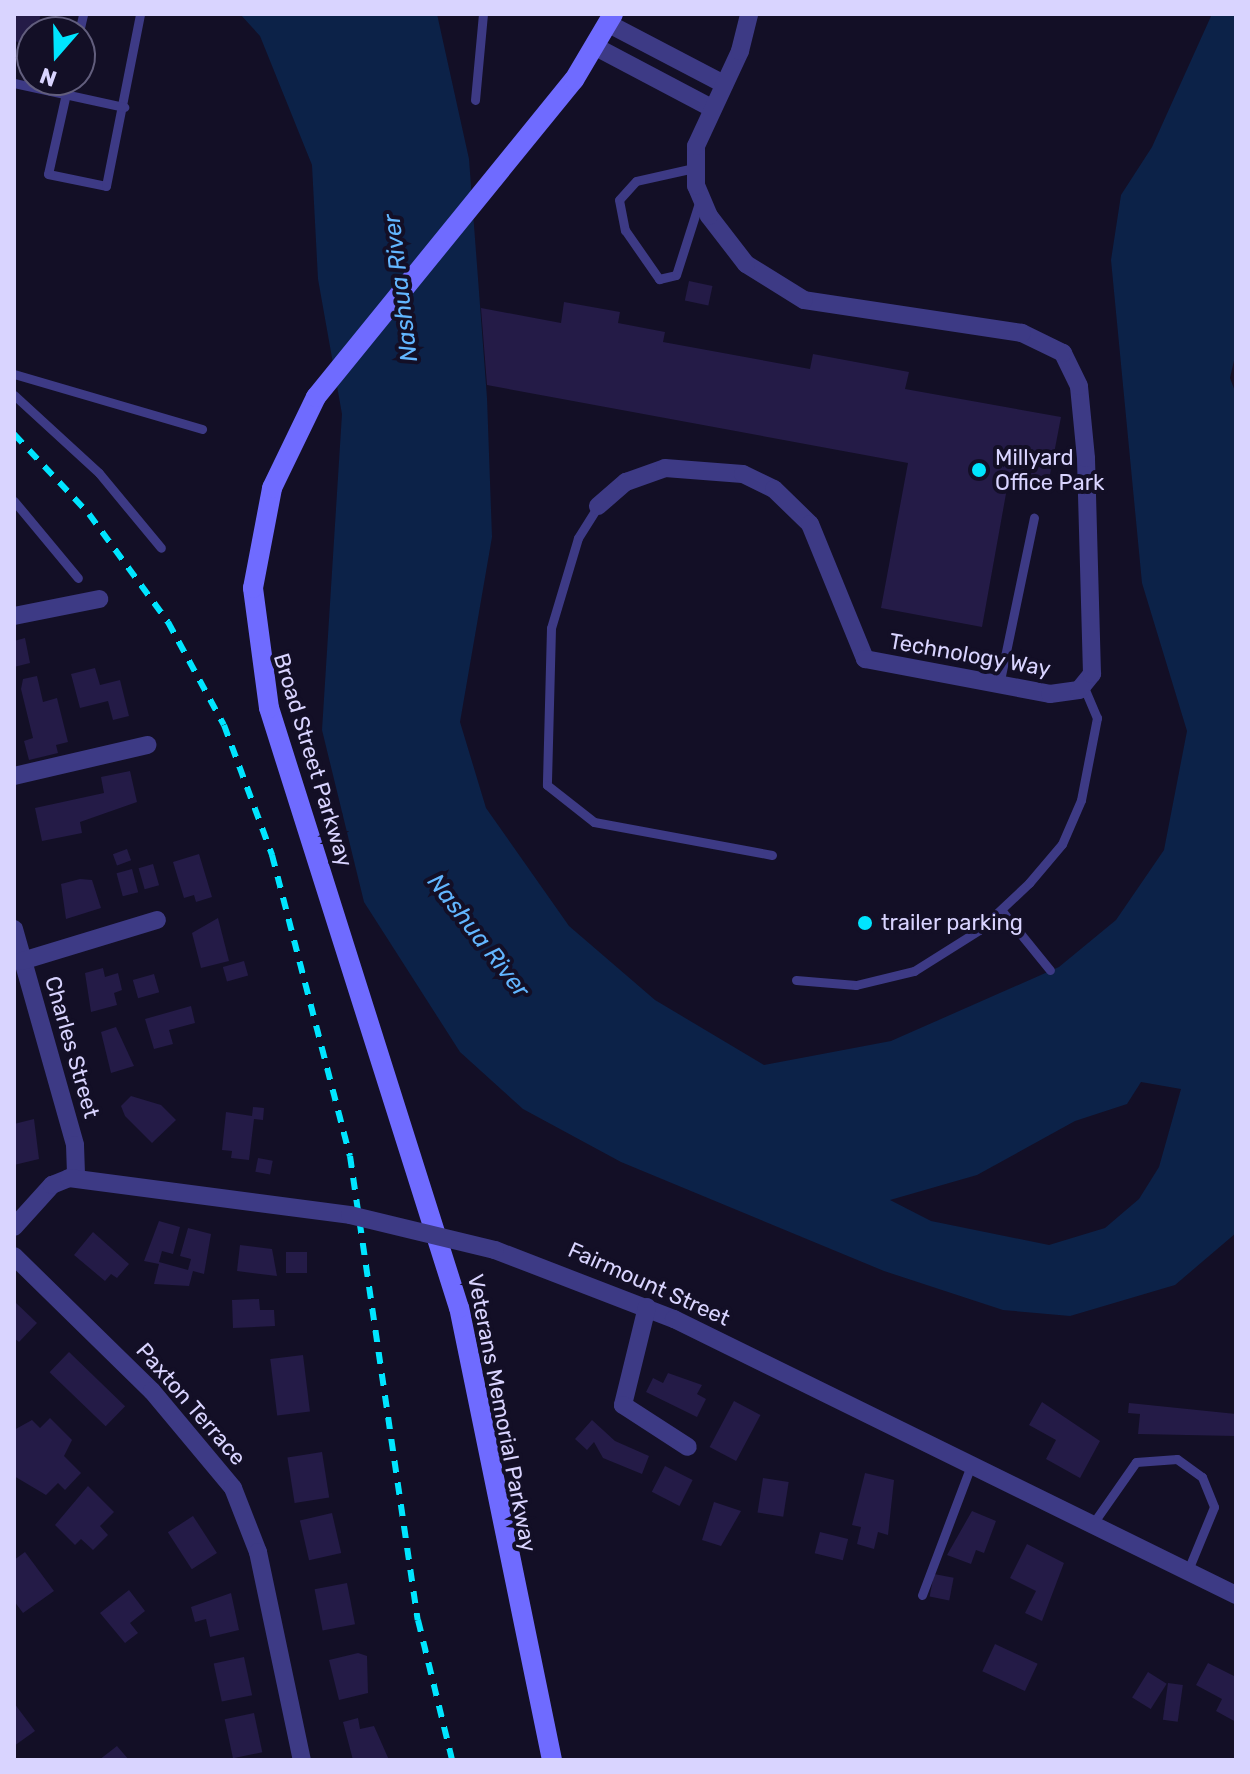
<!DOCTYPE html>
<style>
body{margin:0}
#map{position:relative;width:1250px;height:1774px;overflow:hidden;background:#130f26;font-family:Rubik,sans-serif}
div>[style]{position:absolute}
[style*='--x']{left:calc(var(--x)*1px);top:calc(var(--y)*1px);width:calc(var(--w)*1px);rotate:calc(var(--a)*1deg)}
.water>*{inset:0;background:#0c2248}
.building>*{inset:0;background:#241b47;transform-origin:0 0}
.service>*{height:9px;margin:-4.5px;padding:0 4.5px;transform-origin:4.5px;border-radius:4.5px;background:#3d3a85}
.minor>*{height:18px;margin:-9px;padding:0 9px;transform-origin:9px;border-radius:9px;background:#3d3a85}
.secondary>*{height:20px;margin:-10px;padding:0 10px;transform-origin:10px;border-radius:10px;background:#6f6bff}
.rail>*{height:6px;margin-top:-3px;transform-origin:0;background:repeating-linear-gradient(90deg,#00e5ff 0 12px,transparent 0 22px)}
.minor-bridge>*{height:18px;margin:-9px;padding:0 9px;transform-origin:9px;border-radius:9px;background:#3d3a85}
.dots>*{width:22px;height:22px;translate:-50% -50%;box-sizing:border-box;border:4px solid #130f26;border-radius:50%}
span{translate:-50% -50%;white-space:nowrap;text-align:center;line-height:1.15;-webkit-text-stroke:8px #130f26;paint-order:stroke}
.poi-label{font-size:22px;color:#d9d4ff}
.left{translate:0 -50%;text-align:left}
.street-label{font-size:22px;color:#d9d4ff}
.water-label{font-size:24px;color:#62b6ff;font-style:italic}
.frame{position:absolute;inset:0;border:16px solid #d9d4ff;pointer-events:none}
.north{position:absolute;left:16px;top:16px;width:80px;height:80px;box-sizing:border-box;background:#130f26;border:2px solid #625e7d;border-radius:50%;rotate:200deg;font-size:22px;font-weight:700;line-height:32px;text-align:center;color:#d9d4ff}
.north::after{content:'';display:block;margin:auto;width:28px;height:36px;background:#00e5ff;clip-path:polygon(50% 0,100% 100%,50% 72%,0 100%)}
</style>
<div id="map">
<div class="water">
<div style="clip-path:polygon(evenodd,240px 14px,437px 14px,469px 159px,487px 398px,492px 537px,460px 722px,486px 808px,569px 926px,655px 1000px,764px 1065px,891px 1041px,1059px 967px,1116px 920px,1164px 850px,1187px 731px,1142px 583px,1111px 260px,1121px 195px,1152px 147px,1212px 14px,1236px 14px,1236px 352px,1230px 378px,1236px 394px,1236px 1233px,1175px 1285px,1070px 1316px,1003px 1310px,884px 1271px,621px 1162px,523px 1109px,460px 1052px,364px 902px,322px 730px,342px 414px,318px 279px,312px 165px,260px 36px,240px 14px,1141px 1082px,1181px 1089px,1159px 1167px,1139px 1199px,1105px 1228px,1049px 1245px,931px 1221px,890px 1200px,977px 1175px,1075px 1121px,1127px 1104px,1141px 1082px)"></div>
</div>
<div class="building">
<div style="clip-path:polygon(14px 14px,41px 14px,32px 45px,14px 41px)"></div>
<div style="left:689px;top:281px;width:24px;height:20px;rotate:12deg"></div>
<div style="clip-path:polygon(564px 302px,620px 312px,618px 323px,665px 332px,663px 342px,810px 369px,813px 354px,909px 372px,905px 389px,1061px 417px,1048px 485px,1009px 477px,982px 627px,881px 608px,908px 463px,487px 385px,481px 308px,561px 323px)"></div>
<div style="clip-path:polygon(25px 638px,30px 663px,14px 667px,14px 641px)"></div>
<div style="clip-path:polygon(95px 668px,100px 685px,120px 680px,129px 716px,113px 720px,108px 701px,80px 708px,71px 674px)"></div>
<div style="clip-path:polygon(37px 676px,43px 702px,57px 698px,68px 742px,56px 745px,58px 753px,29px 760px,24px 741px,33px 738px,21px 689px,23px 679px)"></div>
<div style="clip-path:polygon(130px 771px,137px 802px,80px 822px,82px 833px,42px 841px,35px 808px,104px 793px,101px 777px)"></div>
<div style="left:127px;top:849px;width:12px;height:15px;rotate:70deg"></div>
<div style="clip-path:polygon(199px 854px,212px 897px,196px 902px,194px 895px,184px 898px,173px 862px)"></div>
<div style="left:153px;top:864px;width:22px;height:15px;rotate:74deg"></div>
<div style="left:132px;top:869px;width:24px;height:16px;rotate:75deg"></div>
<div style="clip-path:polygon(80px 879px,92px 880px,101px 908px,66px 919px,61px 884px)"></div>
<div style="clip-path:polygon(218px 918px,229px 961px,201px 968px,192px 933px)"></div>
<div style="left:244px;top:961px;width:15px;height:22px;rotate:74deg"></div>
<div style="clip-path:polygon(103px 968px,105px 977px,118px 973px,122px 990px,114px 993px,117px 1005px,91px 1012px,85px 973px)"></div>
<div style="left:154px;top:974px;width:19px;height:22px;rotate:74deg"></div>
<div style="clip-path:polygon(191px 1006px,195px 1023px,169px 1030px,173px 1044px,154px 1049px,145px 1019px)"></div>
<div style="clip-path:polygon(116px 1027px,134px 1066px,111px 1073px,101px 1032px)"></div>
<div style="clip-path:polygon(131px 1096px,161px 1105px,176px 1120px,152px 1143px,125px 1116px,121px 1106px)"></div>
<div style="clip-path:polygon(253px 1107px,264px 1108px,263px 1120px,254px 1119px,249px 1160px,231px 1158px,232px 1151px,222px 1150px,226px 1112px,252px 1116px)"></div>
<div style="clip-path:polygon(34px 1119px,39px 1159px,14px 1165px,14px 1124px)"></div>
<div style="left:258px;top:1158px;width:15px;height:14px;rotate:11deg"></div>
<div style="clip-path:polygon(159px 1221px,180px 1227px,173px 1254px,162px 1251px,159px 1262px,188px 1270px,191px 1259px,180px 1256px,188px 1228px,211px 1234px,204px 1274px,193px 1271px,189px 1286px,154px 1284px,159px 1264px,144px 1261px)"></div>
<div style="clip-path:polygon(93px 1232px,129px 1264px,117px 1278px,111px 1274px,105px 1281px,74px 1255px)"></div>
<div style="clip-path:polygon(240px 1245px,272px 1249px,277px 1276px,237px 1271px)"></div>
<div style="left:286px;top:1252px;width:21px;height:21px"></div>
<div style="clip-path:polygon(259px 1299px,260px 1310px,274px 1310px,275px 1326px,233px 1328px,232px 1300px)"></div>
<div style="clip-path:polygon(14px 1301px,37px 1323px,19px 1342px,14px 1338px)"></div>
<div style="left:69px;top:1352px;width:78px;height:28px;rotate:44deg"></div>
<div style="left:303px;top:1355px;width:57px;height:33px;rotate:83deg"></div>
<div style="clip-path:polygon(668px 1373px,702px 1385px,697px 1394px,706px 1399px,697px 1417px,646px 1392px,653px 1378px,663px 1383px)"></div>
<div style="left:734px;top:1401px;width:30px;height:52px;rotate:28deg"></div>
<div style="clip-path:polygon(1042px 1402px,1100px 1441px,1080px 1478px,1046px 1459px,1056px 1440px,1029px 1425px)"></div>
<div style="clip-path:polygon(1129px 1403px,1236px 1414px,1236px 1436px,1138px 1434px,1140px 1414px,1128px 1413px)"></div>
<div style="clip-path:polygon(50px 1418px,72px 1440px,64px 1456px,81px 1473px,65px 1490px,58px 1483px,46px 1495px,14px 1476px,14px 1430px,32px 1420px,40px 1428px)"></div>
<div style="clip-path:polygon(592px 1420px,615px 1441px,649px 1456px,642px 1474px,603px 1458px,594px 1442px,587px 1450px,575px 1439px)"></div>
<div style="left:322px;top:1452px;width:46px;height:35px;rotate:81deg"></div>
<div style="left:665px;top:1466px;width:31px;height:29px;rotate:27deg"></div>
<div style="clip-path:polygon(865px 1473px,894px 1480px,888px 1535px,878px 1532px,874px 1549px,857px 1544px,861px 1527px,852px 1525px)"></div>
<div style="left:763px;top:1478px;width:26px;height:35px;rotate:9deg"></div>
<div style="clip-path:polygon(88px 1486px,114px 1512px,100px 1526px,108px 1535px,93px 1550px,81px 1539px,75px 1545px,55px 1525px)"></div>
<div style="clip-path:polygon(714px 1502px,741px 1511px,721px 1546px,702px 1540px)"></div>
<div style="clip-path:polygon(972px 1511px,996px 1521px,984px 1553px,976px 1550px,971px 1564px,947px 1555px)"></div>
<div style="left:332px;top:1513px;width:41px;height:33px;rotate:77deg"></div>
<div style="left:193px;top:1516px;width:44px;height:30px;rotate:57deg"></div>
<div style="left:820px;top:1532px;width:29px;height:22px;rotate:14deg"></div>
<div style="clip-path:polygon(1027px 1544px,1064px 1563px,1042px 1621px,1025px 1613px,1036px 1591px,1010px 1578px)"></div>
<div style="clip-path:polygon(25px 1552px,54px 1591px,23px 1613px,14px 1601px,14px 1560px)"></div>
<div style="left:934px;top:1574px;width:20px;height:23px;rotate:11deg"></div>
<div style="left:347px;top:1583px;width:42px;height:33px;rotate:79deg"></div>
<div style="clip-path:polygon(129px 1590px,145px 1611px,130px 1623px,138px 1633px,125px 1643px,100px 1613px)"></div>
<div style="clip-path:polygon(231px 1593px,239px 1630px,210px 1637px,206px 1619px,195px 1622px,191px 1607px)"></div>
<div style="left:995px;top:1644px;width:47px;height:30px;rotate:25deg"></div>
<div style="clip-path:polygon(358px 1653px,367px 1656px,368px 1693px,339px 1700px,329px 1660px)"></div>
<div style="left:244px;top:1657px;width:39px;height:31px;rotate:78deg"></div>
<div style="clip-path:polygon(1208px 1663px,1236px 1677px,1236px 1722px,1216px 1711px,1222px 1699px,1196px 1685px)"></div>
<div style="left:1148px;top:1672px;width:22px;height:30px;rotate:32deg"></div>
<div style="left:1168px;top:1683px;width:15px;height:37px;rotate:8deg"></div>
<div style="clip-path:polygon(14px 1703px,35px 1731px,14px 1746px)"></div>
<div style="left:254px;top:1713px;width:40px;height:30px;rotate:78deg"></div>
<div style="clip-path:polygon(358px 1718px,360px 1729px,374px 1726px,389px 1760px,353px 1760px,343px 1722px)"></div>
<div style="clip-path:polygon(117px 1746px,129px 1760px,99px 1760px)"></div>
</div>
<div class="service">
<div style="--x:79;--y:32;--w:18;--a:-77"></div>
<div style="--x:69;--y:80;--w:96;--a:102.6"></div>
<div style="--x:48;--y:174;--w:59;--a:11.7"></div>
<div style="--x:106;--y:186;--w:175;--a:-78.8"></div>
<div style="--x:14;--y:83;--w:113;--a:12.3"></div>
<div style="--x:475;--y:100;--w:86;--a:-84.7"></div>
<div style="--x:694;--y:168;--w:59;--a:167.4"></div>
<div style="--x:636;--y:181;--w:25;--a:132"></div>
<div style="--x:619;--y:200;--w:31;--a:79"></div>
<div style="--x:625;--y:230;--w:60;--a:55.2"></div>
<div style="--x:659;--y:279;--w:17;--a:-13"></div>
<div style="--x:676;--y:275;--w:79;--a:-72.3"></div>
<div style="--x:14;--y:374;--w:196;--a:16.3"></div>
<div style="--x:14;--y:395;--w:115;--a:42.5"></div>
<div style="--x:99;--y:473;--w:97;--a:50.4"></div>
<div style="--x:14;--y:501;--w:100;--a:50.3"></div>
<div style="--x:598;--y:506;--w:38;--a:122"></div>
<div style="--x:578;--y:538;--w:94;--a:106.7"></div>
<div style="--x:551;--y:628;--w:157;--a:91.5"></div>
<div style="--x:547;--y:785;--w:60;--a:38.2"></div>
<div style="--x:594;--y:822;--w:181;--a:10.5"></div>
<div style="--x:999;--y:685;--w:171;--a:-78.2"></div>
<div style="--x:1002;--y:911;--w:76;--a:50.9"></div>
<div style="--x:796;--y:980;--w:60;--a:4.8"></div>
<div style="--x:856;--y:985;--w:60;--a:-13.6"></div>
<div style="--x:914;--y:971;--w:77;--a:-32.2"></div>
<div style="--x:979;--y:930;--w:69;--a:-43.2"></div>
<div style="--x:1029;--y:883;--w:51;--a:-49.8"></div>
<div style="--x:1062;--y:844;--w:48;--a:-66.6"></div>
<div style="--x:1081;--y:800;--w:84;--a:-79"></div>
<div style="--x:1097;--y:718;--w:34;--a:-113"></div>
<div style="--x:1094;--y:1522;--w:73;--a:-55"></div>
<div style="--x:1136;--y:1462;--w:41;--a:-4.2"></div>
<div style="--x:1177;--y:1459;--w:31;--a:36"></div>
<div style="--x:1202;--y:1477;--w:32;--a:68"></div>
<div style="--x:1214;--y:1507;--w:68;--a:112.4"></div>
<div style="--x:922;--y:1595;--w:139;--a:-69.3"></div>
</div>
<div class="minor">
<div style="--x:609;--y:24;--w:130;--a:27.6"></div>
<div style="--x:596;--y:47;--w:129;--a:27.8"></div>
<div style="--x:598;--y:506;--w:37;--a:-41"></div>
<div style="--x:626;--y:482;--w:41;--a:-19.7"></div>
<div style="--x:665;--y:468;--w:78;--a:4.4"></div>
<div style="--x:743;--y:474;--w:34;--a:26"></div>
<div style="--x:774;--y:489;--w:50;--a:44.2"></div>
<div style="--x:810;--y:524;--w:146;--a:67.8"></div>
<div style="--x:865;--y:659;--w:188;--a:10.7"></div>
<div style="--x:1050;--y:694;--w:29;--a:-8"></div>
<div style="--x:1079;--y:690;--w:21;--a:-51"></div>
<div style="--x:1092;--y:674;--w:216;--a:-91.6"></div>
<div style="--x:1086;--y:458;--w:72;--a:-95.6"></div>
<div style="--x:1079;--y:386;--w:37;--a:-116"></div>
<div style="--x:1063;--y:353;--w:46;--a:-154"></div>
<div style="--x:1022;--y:333;--w:220;--a:-171.4"></div>
<div style="--x:804;--y:300;--w:68;--a:-148.2"></div>
<div style="--x:746;--y:264;--w:61;--a:-127.6"></div>
<div style="--x:709;--y:216;--w:33;--a:-113"></div>
<div style="--x:696;--y:186;--w:40;--a:-90"></div>
<div style="--x:696;--y:146;--w:105;--a:-65.1"></div>
<div style="--x:740;--y:51;--w:38;--a:-76"></div>
<div style="--x:14;--y:616;--w:87;--a:-11.3"></div>
<div style="--x:14;--y:776;--w:137;--a:-13.1"></div>
<div style="--x:14;--y:929;--w:224;--a:74.2"></div>
<div style="--x:75;--y:1145;--w:33;--a:88"></div>
<div style="--x:22;--y:961;--w:141;--a:-16.9"></div>
<div style="--x:14;--y:1227;--w:57;--a:-47.9"></div>
<div style="--x:52;--y:1185;--w:18;--a:-22"></div>
<div style="--x:69;--y:1178;--w:283;--a:7.5"></div>
<div style="--x:495;--y:1250;--w:192;--a:21.1"></div>
<div style="--x:674;--y:1319;--w:626;--a:26.16"></div>
<div style="--x:14;--y:1256;--w:193;--a:44.4"></div>
<div style="--x:152;--y:1391;--w:126;--a:50.1"></div>
<div style="--x:233;--y:1488;--w:69;--a:68.7"></div>
<div style="--x:258;--y:1552;--w:213;--a:78.1"></div>
<div style="--x:647;--y:1307;--w:101;--a:103.8"></div>
<div style="--x:623;--y:1405;--w:77;--a:32.9"></div>
</div>
<div class="secondary">
<div style="--x:552;--y:1760;--w:461;--a:-101.6"></div>
<div style="--x:459;--y:1308;--w:629;--a:-107.57"></div>
<div style="--x:269;--y:708;--w:121;--a:-97.6"></div>
<div style="--x:253;--y:588;--w:102;--a:-79.2"></div>
<div style="--x:272;--y:488;--w:101;--a:-64.2"></div>
<div style="--x:316;--y:397;--w:409;--a:-50.9"></div>
<div style="--x:574;--y:80;--w:77;--a:-59.4"></div>
</div>
<div class="rail">
<div style="--x:14;--y:434;--w:110;--a:46.8"></div>
<div style="--x:89;--y:514;--w:134;--a:53.8"></div>
<div style="--x:168;--y:622;--w:117;--a:61.5"></div>
<div style="--x:224;--y:725;--w:139;--a:69.7"></div>
<div style="--x:272;--y:855;--w:311;--a:75.5"></div>
<div style="--x:350;--y:1156;--w:469;--a:81.7"></div>
<div style="--x:418;--y:1620;--w:144;--a:76.3"></div>
</div>
<div class="minor-bridge">
<div style="--x:350;--y:1215;--w:149;--a:13.6"></div>
</div>
<div class="dots">
<div style="left:979px;top:470px;background:#00e5ff"></div>
<div style="left:865px;top:923px;background:#00e5ff"></div>
</div>
<div class="poi-label">
<span class="left" style="left:995px;top:470px">Millyard<br>Office Park</span>
<span class="left" style="left:881px;top:923px">trailer parking</span>
</div>
<div class="street-label">
<span style="left:970px;top:655px;rotate:10deg">Technology Way</span>
<span style="left:313px;top:760px;rotate:73deg">Broad Street Parkway</span>
<span style="left:72px;top:1047px;rotate:74deg">Charles Street</span>
<span style="left:649px;top:1284px;rotate:24deg">Fairmount Street</span>
<span style="left:191px;top:1404px;rotate:49deg">Paxton Terrace</span>
<span style="left:502px;top:1413px;rotate:79deg">Veterans Memorial Parkway</span>
</div>
<div class="water-label">
<span style="left:401px;top:288px;rotate:-97deg">Nashua River</span>
<span style="left:478px;top:936px;rotate:52deg">Nashua River</span>
</div>
<div class="frame"></div>
<div class="north">N</div>
</div>
